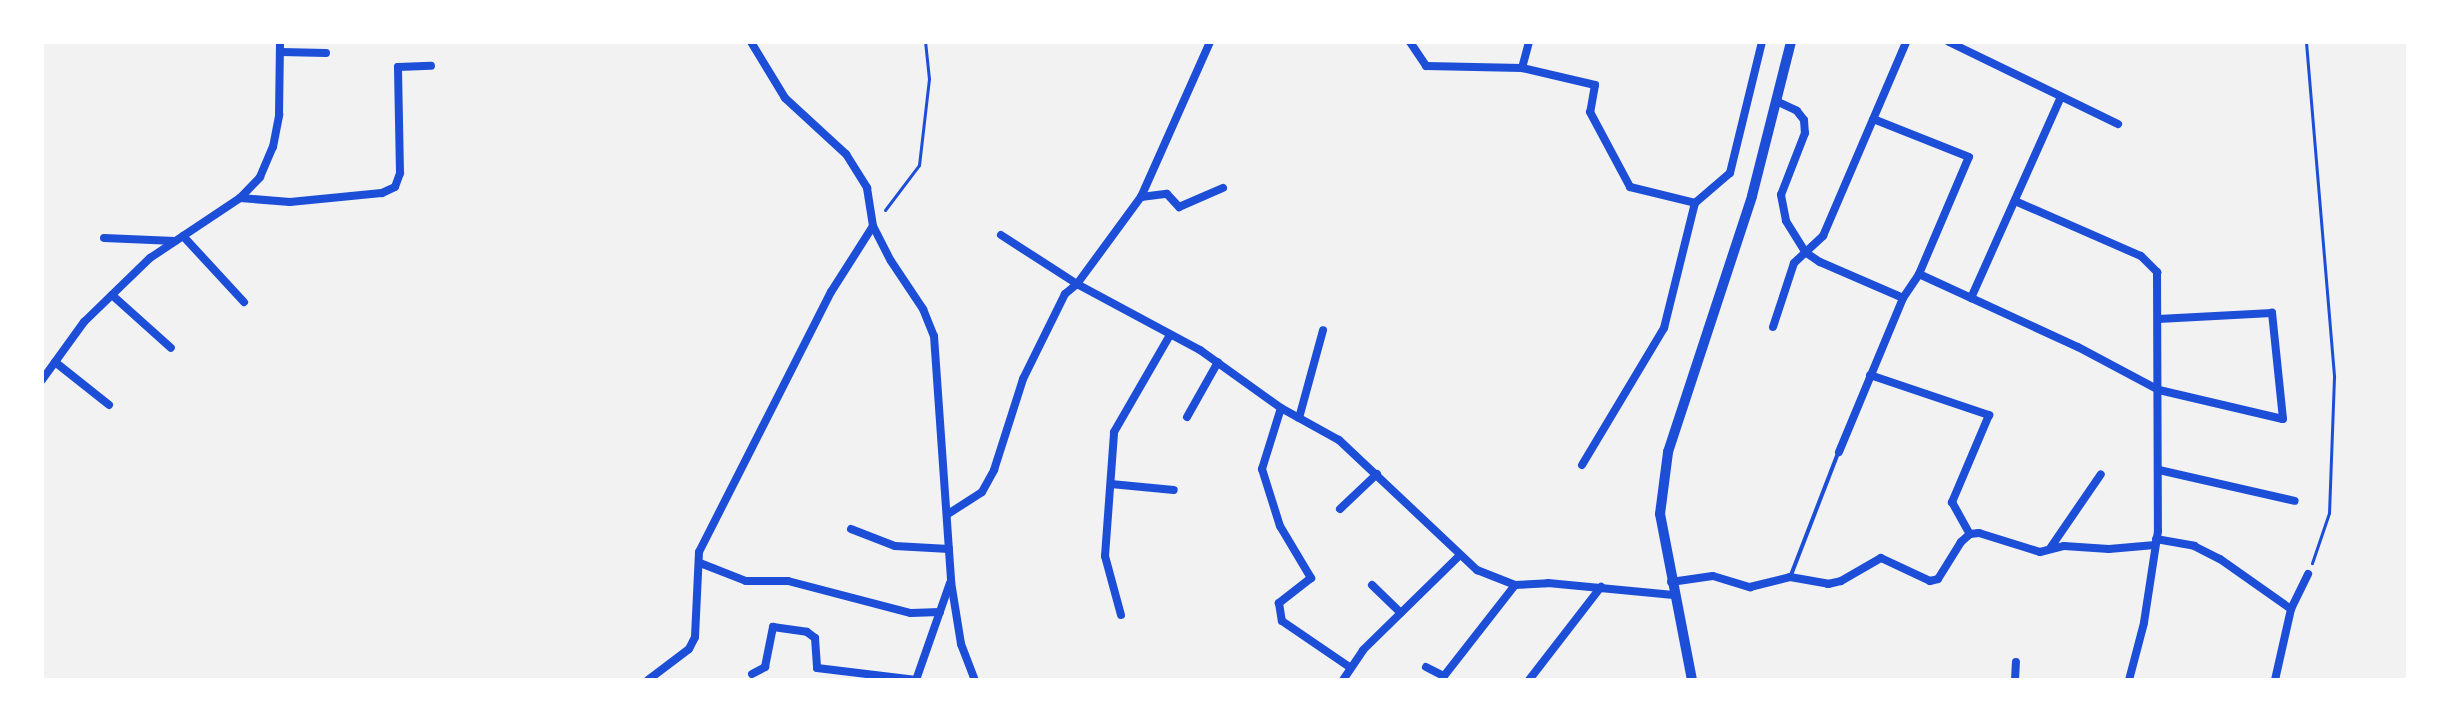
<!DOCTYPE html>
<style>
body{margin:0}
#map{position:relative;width:2450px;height:722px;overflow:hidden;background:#f2f2f2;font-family:Quicksand,sans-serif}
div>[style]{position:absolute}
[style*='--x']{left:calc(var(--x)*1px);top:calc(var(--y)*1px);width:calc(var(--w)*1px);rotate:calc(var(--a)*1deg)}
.path>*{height:3px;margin:-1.5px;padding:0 1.5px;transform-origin:1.5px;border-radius:1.5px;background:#1d4ed8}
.service>*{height:4px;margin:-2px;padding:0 2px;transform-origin:2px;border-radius:2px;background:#1d4ed8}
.minor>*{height:8px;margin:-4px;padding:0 4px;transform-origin:4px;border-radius:4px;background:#1d4ed8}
.tertiary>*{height:10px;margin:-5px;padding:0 5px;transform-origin:5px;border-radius:5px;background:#1d4ed8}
span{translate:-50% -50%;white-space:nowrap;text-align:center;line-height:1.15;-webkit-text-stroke:6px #fff;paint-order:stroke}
.frame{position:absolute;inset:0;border:44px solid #fff;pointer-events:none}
</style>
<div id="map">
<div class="path">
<div style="--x:2306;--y:42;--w:336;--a:85.2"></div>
<div style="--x:2334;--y:377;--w:136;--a:92.1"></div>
<div style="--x:2329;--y:513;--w:53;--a:108.8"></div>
<div style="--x:885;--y:210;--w:56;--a:-52.9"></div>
<div style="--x:919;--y:165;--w:87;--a:-83.4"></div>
<div style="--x:929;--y:79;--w:37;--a:-96"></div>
</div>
<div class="service">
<div style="--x:1791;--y:575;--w:131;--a:-68.9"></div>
</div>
<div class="minor">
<div style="--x:751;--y:42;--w:66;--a:58.7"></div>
<div style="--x:785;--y:98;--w:83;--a:42.6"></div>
<div style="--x:846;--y:154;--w:40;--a:58"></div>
<div style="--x:867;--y:188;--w:38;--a:81"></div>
<div style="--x:873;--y:226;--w:39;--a:63"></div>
<div style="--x:891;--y:261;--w:58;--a:56.3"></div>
<div style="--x:923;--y:309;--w:29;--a:68"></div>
<div style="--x:934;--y:336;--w:247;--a:86"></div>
<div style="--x:951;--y:582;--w:63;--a:80.8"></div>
<div style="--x:961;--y:644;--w:39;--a:69"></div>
<div style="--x:1410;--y:42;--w:29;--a:56"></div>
<div style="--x:1426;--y:66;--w:96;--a:1.2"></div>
<div style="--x:1522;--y:68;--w:27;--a:-75"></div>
<div style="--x:1949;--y:42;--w:188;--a:25.9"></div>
<div style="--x:281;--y:52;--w:45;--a:1.3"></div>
<div style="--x:1522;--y:68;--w:75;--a:13.1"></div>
<div style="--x:1595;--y:85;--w:27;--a:100"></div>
<div style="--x:1590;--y:112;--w:85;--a:61.9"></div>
<div style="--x:1630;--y:187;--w:67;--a:13.8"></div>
<div style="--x:1695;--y:203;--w:46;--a:-40.6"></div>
<div style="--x:1730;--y:173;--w:135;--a:-76.3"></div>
<div style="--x:1776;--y:101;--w:23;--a:25"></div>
<div style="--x:1797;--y:111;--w:11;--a:52"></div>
<div style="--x:1804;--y:120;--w:13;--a:86"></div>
<div style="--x:1805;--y:133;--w:66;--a:111.2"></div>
<div style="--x:1781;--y:195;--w:26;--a:79"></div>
<div style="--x:1786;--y:221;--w:36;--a:58"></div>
<div style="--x:1805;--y:252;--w:18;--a:34"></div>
<div style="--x:1820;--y:262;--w:90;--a:23.4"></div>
<div style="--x:1141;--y:197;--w:26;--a:-7"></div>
<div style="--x:1167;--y:194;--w:18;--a:47"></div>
<div style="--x:1179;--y:207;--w:48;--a:-23.4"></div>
<div style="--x:240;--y:198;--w:50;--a:4.6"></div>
<div style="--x:290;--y:202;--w:92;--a:-5.6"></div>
<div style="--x:382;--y:193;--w:14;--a:-25"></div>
<div style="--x:395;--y:187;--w:15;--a:-70"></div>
<div style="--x:400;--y:173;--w:106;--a:-91.1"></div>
<div style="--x:398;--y:67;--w:33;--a:-2"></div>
<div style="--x:2015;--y:201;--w:137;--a:23.6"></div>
<div style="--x:2141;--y:256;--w:23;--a:45"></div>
<div style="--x:2157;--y:272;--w:259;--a:89.8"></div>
<div style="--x:2158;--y:531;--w:93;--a:98.7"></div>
<div style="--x:2144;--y:623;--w:59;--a:104.7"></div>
<div style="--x:1001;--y:235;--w:90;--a:32.8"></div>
<div style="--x:1077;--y:284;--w:140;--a:28.2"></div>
<div style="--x:1200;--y:350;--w:100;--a:35.6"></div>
<div style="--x:1281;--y:408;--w:66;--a:28.9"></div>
<div style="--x:1339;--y:440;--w:190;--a:43.3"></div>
<div style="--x:1477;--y:570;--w:41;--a:21.5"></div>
<div style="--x:1515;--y:585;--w:33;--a:-3"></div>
<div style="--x:1548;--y:583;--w:126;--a:5.5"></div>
<div style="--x:183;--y:236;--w:90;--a:47.3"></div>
<div style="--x:104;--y:238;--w:71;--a:2.4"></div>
<div style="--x:1919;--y:274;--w:175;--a:24.7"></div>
<div style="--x:2078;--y:347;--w:92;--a:28"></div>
<div style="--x:2159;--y:390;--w:127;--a:13.2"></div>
<div style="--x:2283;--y:419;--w:107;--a:-95.9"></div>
<div style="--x:2272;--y:313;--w:114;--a:177"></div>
<div style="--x:112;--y:295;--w:79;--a:41.9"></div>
<div style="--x:1971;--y:298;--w:220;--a:-65.9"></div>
<div style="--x:1773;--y:327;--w:67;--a:-71.8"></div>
<div style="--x:1794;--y:263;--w:40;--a:-43"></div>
<div style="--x:1823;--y:236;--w:211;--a:-66.8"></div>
<div style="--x:55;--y:362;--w:69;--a:38.5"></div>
<div style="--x:1870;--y:375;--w:126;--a:18.6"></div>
<div style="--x:1989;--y:415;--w:95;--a:113"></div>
<div style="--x:1952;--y:502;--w:37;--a:61"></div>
<div style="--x:42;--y:380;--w:72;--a:-54.1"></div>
<div style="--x:84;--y:322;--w:92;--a:-44.1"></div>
<div style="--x:150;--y:258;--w:108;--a:-33.7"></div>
<div style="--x:240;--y:198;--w:29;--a:-46"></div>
<div style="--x:260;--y:177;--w:33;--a:-67"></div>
<div style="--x:273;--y:147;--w:33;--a:-79"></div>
<div style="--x:279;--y:115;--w:73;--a:-89.2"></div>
<div style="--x:1281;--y:408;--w:64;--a:107.3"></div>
<div style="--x:1262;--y:469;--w:60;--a:72.5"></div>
<div style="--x:1280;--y:526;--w:61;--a:59.2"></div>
<div style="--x:1311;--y:578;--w:41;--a:142"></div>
<div style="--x:1279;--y:603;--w:18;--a:81"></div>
<div style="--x:1282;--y:621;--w:83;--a:34.3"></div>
<div style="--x:1187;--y:417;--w:63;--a:-60.6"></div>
<div style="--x:1299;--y:418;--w:91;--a:-74.7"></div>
<div style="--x:1839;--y:452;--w:167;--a:-67.4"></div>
<div style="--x:1903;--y:298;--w:29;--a:-56"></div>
<div style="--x:1919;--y:274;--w:127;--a:-66.9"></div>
<div style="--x:1969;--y:157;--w:103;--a:-158.4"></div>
<div style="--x:1582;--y:465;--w:160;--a:-59.1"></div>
<div style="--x:1664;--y:328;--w:129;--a:-76.1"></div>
<div style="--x:2159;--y:470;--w:139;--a:12.8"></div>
<div style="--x:1111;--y:484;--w:63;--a:5.4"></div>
<div style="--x:1340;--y:509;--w:51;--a:-43.4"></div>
<div style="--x:948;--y:514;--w:40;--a:-32.9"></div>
<div style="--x:982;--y:492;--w:25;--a:-61"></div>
<div style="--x:994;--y:470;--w:96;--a:-72.3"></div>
<div style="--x:1023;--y:379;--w:95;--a:-63.7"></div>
<div style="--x:1065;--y:294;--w:16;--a:-40"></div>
<div style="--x:1077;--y:284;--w:108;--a:-53.7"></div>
<div style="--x:1141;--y:197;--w:170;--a:-66"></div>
<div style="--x:851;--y:529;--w:47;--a:21.1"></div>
<div style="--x:895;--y:546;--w:54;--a:3.2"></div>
<div style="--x:2156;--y:539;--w:39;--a:10"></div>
<div style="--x:2194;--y:546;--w:29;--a:27"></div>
<div style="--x:2220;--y:559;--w:87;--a:35.2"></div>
<div style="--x:2051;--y:547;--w:88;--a:-55.6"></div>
<div style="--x:700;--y:563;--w:49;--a:21.4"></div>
<div style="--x:746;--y:581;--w:42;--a:0"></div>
<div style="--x:788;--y:581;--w:127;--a:14.6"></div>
<div style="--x:911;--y:613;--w:29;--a:-2"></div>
<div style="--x:1671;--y:582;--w:42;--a:-8.1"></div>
<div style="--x:1713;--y:576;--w:39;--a:17"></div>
<div style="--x:1750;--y:587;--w:41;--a:-14"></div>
<div style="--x:1790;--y:577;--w:39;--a:10"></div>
<div style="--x:1828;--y:584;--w:13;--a:-13"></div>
<div style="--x:1841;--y:581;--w:46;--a:-29.9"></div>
<div style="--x:1881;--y:558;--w:54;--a:25.1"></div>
<div style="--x:1930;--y:581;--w:8;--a:-14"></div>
<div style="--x:1938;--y:579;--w:44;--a:-58.1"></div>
<div style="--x:1961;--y:542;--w:12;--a:-42"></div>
<div style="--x:1970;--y:534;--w:9;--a:-6"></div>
<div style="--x:1979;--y:533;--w:64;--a:17.3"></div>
<div style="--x:2040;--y:552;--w:25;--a:-14"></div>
<div style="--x:2064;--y:546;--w:45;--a:3.8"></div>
<div style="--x:2109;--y:549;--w:46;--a:-5"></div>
<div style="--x:1372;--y:585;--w:40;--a:44"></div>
<div style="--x:1121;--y:615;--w:61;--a:-105.2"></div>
<div style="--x:1105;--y:556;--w:124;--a:-85.8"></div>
<div style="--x:1114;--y:432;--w:112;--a:-60"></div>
<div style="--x:1426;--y:667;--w:20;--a:27"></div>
<div style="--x:1444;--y:676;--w:115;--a:-52"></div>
<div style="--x:752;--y:674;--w:15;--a:-28"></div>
<div style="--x:765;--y:667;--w:41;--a:-78.7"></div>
<div style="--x:773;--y:627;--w:34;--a:8"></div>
<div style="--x:807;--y:632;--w:10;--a:37"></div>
<div style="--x:815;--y:638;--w:30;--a:86"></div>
<div style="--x:817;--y:668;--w:100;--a:6.9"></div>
<div style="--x:648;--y:680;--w:51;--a:-37.1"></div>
<div style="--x:689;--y:649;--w:13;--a:-63"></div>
<div style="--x:695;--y:637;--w:85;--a:-87.3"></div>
<div style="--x:699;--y:552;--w:292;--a:-63.1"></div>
<div style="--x:831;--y:292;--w:78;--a:-57.5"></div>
<div style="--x:916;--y:680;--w:103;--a:-70.7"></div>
<div style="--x:1343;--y:680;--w:36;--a:-56"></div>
<div style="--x:1363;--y:650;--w:134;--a:-44.4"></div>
<div style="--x:1529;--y:680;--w:118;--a:-52.3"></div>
<div style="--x:2015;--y:680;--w:18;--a:-87"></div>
<div style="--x:2275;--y:680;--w:73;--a:-77.3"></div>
<div style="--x:2291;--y:609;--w:39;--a:-64"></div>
</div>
<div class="tertiary">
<div style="--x:1692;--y:680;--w:169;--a:-100.9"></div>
<div style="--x:1660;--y:514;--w:63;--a:-82.6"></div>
<div style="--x:1668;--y:452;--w:269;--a:-71.8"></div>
<div style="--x:1752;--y:196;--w:159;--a:-75.8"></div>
</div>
<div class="frame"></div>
</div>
